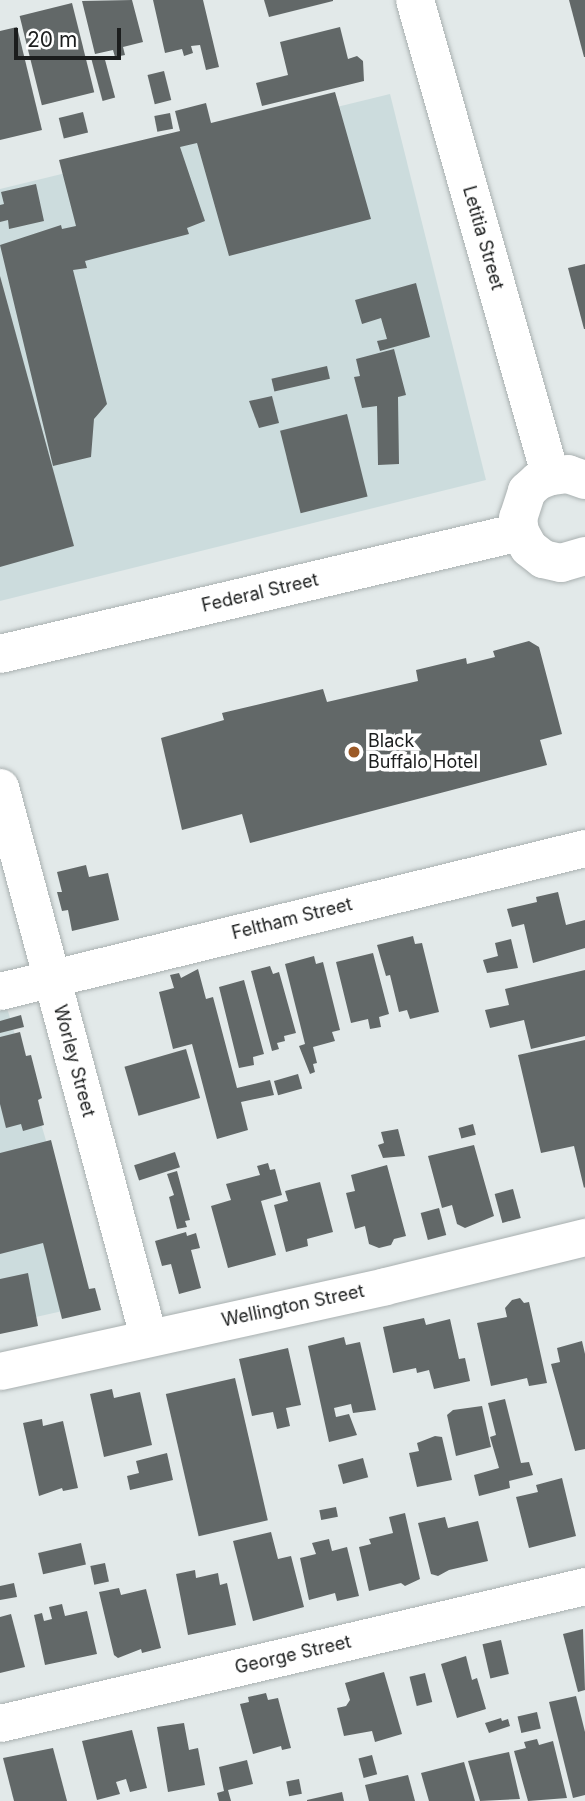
<!DOCTYPE html>
<style>
body{margin:0}
#map{position:relative;width:585px;height:1801px;overflow:hidden;background:#e2e9e9;font-family:Inter,sans-serif}
div>[style]{position:absolute}
[style*='--x']{left:calc(var(--x)*1px);top:calc(var(--y)*1px);width:calc(var(--w)*1px);rotate:calc(var(--a)*1deg)}
.built>*{inset:0;background:#ccdcdd}
.building>*{inset:0;background:#626868;transform-origin:0 0}
.roads{filter:drop-shadow(0 0 2px #a9b0b0) drop-shadow(0 0 2px #a9b0b0)}
.minor>*{height:37px;margin:-18.5px;padding:0 18.5px;transform-origin:18.5px;border-radius:18.5px;background:#fff}
.tertiary>*{height:38px;margin:-19px;padding:0 19px;transform-origin:19px;border-radius:19px;background:#fff}
.dots>*{width:19px;height:19px;translate:-50% -50%;box-sizing:border-box;border:4px solid #fff;border-radius:50%}
span{translate:-50% -50%;white-space:nowrap;text-align:center;line-height:1.15;-webkit-text-stroke:7px #fff;paint-order:stroke}
.street-label{font-size:18px;color:#1b1d1d}
.poi-label{font-size:18px;color:#1b1d1d}
.left{translate:0 -50%;text-align:left}
.scale{position:absolute;left:14px;top:28px;width:107px;height:32px;box-sizing:border-box;border:4px solid #1b1d1d;border-top:0;padding-left:9px;font-size:21px;line-height:24px;white-space:nowrap;color:#1b1d1d;-webkit-text-stroke:5px #fff;paint-order:stroke}
</style>
<div id="map">
<div class="built">
<div style="clip-path:polygon(390px 94px,486px 480px,0 601px,0 189px)"></div>
<div style="clip-path:polygon(0 984px,94px 1304px,0 1325px)"></div>
</div>
<div class="building">
<div style="clip-path:polygon(132px 0,143px 42px,123px 47px,125px 55px,115px 57px,113px 50px,95px 54px,82px 1px)"></div>
<div style="clip-path:polygon(153px 0,203px 0,219px 67px,206px 70px,200px 45px,191px 46px,193px 53px,184px 56px,182px 49px,165px 53px)"></div>
<div style="clip-path:polygon(264px 0,333px 0,333px 1px,269px 17px)"></div>
<div style="clip-path:polygon(569px 0,585px 0,585px 57px,584px 57px)"></div>
<div style="left:72px;top:3px;width:92px;height:54px;rotate:76deg"></div>
<div style="clip-path:polygon(17px 27px,42px 130px,0 140px,0 31px)"></div>
<div style="clip-path:polygon(340px 27px,348px 59px,357px 56px,363px 61px,364px 81px,262px 106px,256px 83px,288px 75px,280px 42px)"></div>
<div style="left:104px;top:56px;width:43px;height:13px;rotate:75deg"></div>
<div style="left:164px;top:71px;width:30px;height:17px;rotate:76deg"></div>
<div style="clip-path:polygon(335px 92px,371px 219px,229px 256px,197px 143px,180px 147px,205px 221px,187px 228px,189px 234px,85px 261px,87px 268px,73px 270px,107px 404px,94px 419px,91px 457px,53px 466px,0 245px,61px 225px,62px 229px,76px 226px,59px 160px,180px 131px,175px 111px,206px 103px,211px 123px)"></div>
<div style="left:83px;top:112px;width:21px;height:25px;rotate:76deg"></div>
<div style="left:170px;top:113px;width:16px;height:16px;rotate:79deg"></div>
<div style="clip-path:polygon(36px 184px,44px 221px,9px 229px,8px 220px,0 222px,0 205px,4px 204px,1px 192px)"></div>
<div style="clip-path:polygon(585px 264px,585px 329px,584px 329px,568px 268px)"></div>
<div style="clip-path:polygon(0 276px,74px 546px,0 567px)"></div>
<div style="clip-path:polygon(416px 283px,430px 337px,380px 351px,377px 341px,387px 339px,381px 318px,362px 324px,355px 300px)"></div>
<div style="clip-path:polygon(394px 349px,406px 395px,398px 397px,399px 464px,378px 465px,377px 406px,362px 408px,354px 377px,360px 376px,356px 359px)"></div>
<div style="left:327px;top:366px;width:13px;height:57px;rotate:77deg"></div>
<div style="clip-path:polygon(272px 396px,279px 423px,259px 428px,249px 401px)"></div>
<div style="left:347px;top:414px;width:85px;height:69px;rotate:76deg"></div>
<div style="clip-path:polygon(529px 641px,539px 647px,562px 734px,540px 740px,547px 765px,250px 843px,242px 814px,182px 830px,161px 738px,224px 720px,222px 713px,323px 689px,327px 702px,418px 681px,416px 670px,466px 658px,467px 664px,495px 657px,493px 651px)"></div>
<div style="clip-path:polygon(86px 865px,89px 877px,108px 873px,119px 920px,72px 931px,68px 910px,62px 911px,57px 892px,62px 892px,57px 872px)"></div>
<div style="clip-path:polygon(558px 892px,566px 925px,585px 920px,585px 948px,533px 963px,524px 924px,512px 927px,507px 909px,537px 902px,536px 897px)"></div>
<div style="clip-path:polygon(413px 936px,415px 944px,422px 943px,439px 1012px,410px 1019px,407px 1010px,399px 1012px,390px 975px,386px 976px,377px 945px)"></div>
<div style="clip-path:polygon(511px 939px,518px 968px,487px 973px,483px 960px,498px 956px,495px 943px)"></div>
<div style="clip-path:polygon(373px 953px,389px 1014px,379px 1017px,381px 1027px,370px 1029px,368px 1019px,351px 1023px,336px 962px)"></div>
<div style="clip-path:polygon(314px 956px,316px 964px,323px 962px,340px 1030px,332px 1032px,335px 1041px,313px 1047px,317px 1063px,313px 1064px,315px 1072px,310px 1074px,299px 1046px,305px 1044px,285px 964px)"></div>
<div style="clip-path:polygon(270px 966px,273px 974px,279px 972px,296px 1033px,284px 1036px,285px 1041px,277px 1043px,279px 1049px,272px 1051px,251px 971px)"></div>
<div style="clip-path:polygon(198px 969px,206px 999px,213px 997px,237px 1088px,270px 1080px,274px 1095px,241px 1102px,248px 1130px,217px 1139px,192px 1044px,173px 1049px,159px 992px,174px 988px,170px 975px,179px 973px,181px 978px)"></div>
<div style="clip-path:polygon(585px 970px,585px 1036px,531px 1049px,524px 1020px,490px 1028px,485px 1010px,509px 1005px,505px 989px)"></div>
<div style="clip-path:polygon(244px 980px,264px 1054px,253px 1057px,254px 1065px,239px 1068px,219px 987px)"></div>
<div style="clip-path:polygon(21px 1015px,24px 1027px,0 1033px,0 1021px)"></div>
<div style="clip-path:polygon(20px 1032px,26px 1056px,31px 1055px,42px 1098px,38px 1100px,44px 1125px,23px 1131px,21px 1124px,6px 1128px,0 1104px,0 1037px)"></div>
<div style="clip-path:polygon(585px 1040px,585px 1187px,584px 1188px,574px 1146px,541px 1153px,518px 1055px)"></div>
<div style="left:186px;top:1049px;width:51px;height:64px;rotate:74deg"></div>
<div style="left:298px;top:1074px;width:15px;height:25px;rotate:74deg"></div>
<div style="left:473px;top:1124px;width:11px;height:15px;rotate:75deg"></div>
<div style="clip-path:polygon(398px 1129px,405px 1156px,383px 1158px,378px 1145px,384px 1143px,381px 1132px)"></div>
<div style="clip-path:polygon(51px 1140px,89px 1289px,95px 1288px,101px 1310px,62px 1319px,43px 1243px,0 1254px,0 1153px)"></div>
<div style="clip-path:polygon(474px 1145px,494px 1216px,465px 1228px,457px 1224px,452px 1205px,442px 1208px,428px 1156px)"></div>
<div style="left:175px;top:1152px;width:16px;height:43px;rotate:72deg"></div>
<div style="clip-path:polygon(268px 1163px,270px 1170px,275px 1169px,282px 1195px,261px 1201px,276px 1255px,228px 1268px,211px 1206px,231px 1200px,226px 1184px,260px 1175px,257px 1166px)"></div>
<div style="clip-path:polygon(387px 1165px,406px 1236px,394px 1239px,391px 1245px,379px 1248px,369px 1244px,365px 1226px,355px 1229px,346px 1193px,355px 1191px,351px 1175px)"></div>
<div style="clip-path:polygon(177px 1171px,190px 1220px,185px 1221px,187px 1227px,177px 1229px,169px 1197px,174px 1195px,167px 1174px)"></div>
<div style="clip-path:polygon(320px 1182px,333px 1232px,307px 1239px,308px 1246px,286px 1252px,274px 1205px,288px 1201px,285px 1191px)"></div>
<div style="left:513px;top:1189px;width:30px;height:19px;rotate:75deg"></div>
<div style="left:439px;top:1208px;width:28px;height:19px;rotate:75deg"></div>
<div style="clip-path:polygon(186px 1232px,187px 1236px,196px 1233px,200px 1248px,191px 1250px,201px 1288px,179px 1294px,171px 1264px,162px 1266px,155px 1241px)"></div>
<div style="clip-path:polygon(28px 1273px,38px 1326px,0 1334px,0 1279px)"></div>
<div style="clip-path:polygon(520px 1298px,524px 1303px,529px 1302px,547px 1383px,529px 1386px,527px 1378px,491px 1386px,477px 1323px,507px 1317px,505px 1308px,512px 1300px)"></div>
<div style="clip-path:polygon(424px 1318px,426px 1325px,450px 1319px,459px 1359px,465px 1358px,470px 1381px,434px 1389px,429px 1370px,417px 1373px,416px 1368px,393px 1373px,383px 1327px)"></div>
<div style="clip-path:polygon(344px 1337px,346px 1345px,360px 1342px,376px 1410px,353px 1413px,351px 1404px,334px 1408px,336px 1417px,349px 1414px,357px 1435px,329px 1442px,308px 1346px)"></div>
<div style="clip-path:polygon(582px 1341px,585px 1354px,585px 1449px,575px 1451px,551px 1364px,560px 1362px,557px 1348px)"></div>
<div style="clip-path:polygon(288px 1348px,301px 1405px,286px 1408px,290px 1426px,277px 1429px,273px 1412px,252px 1416px,239px 1359px)"></div>
<div style="left:235px;top:1378px;width:146px;height:71px;rotate:77deg"></div>
<div style="clip-path:polygon(112px 1389px,114px 1398px,140px 1392px,152px 1445px,104px 1457px,90px 1394px)"></div>
<div style="clip-path:polygon(505px 1399px,521px 1463px,529px 1462px,533px 1475px,509px 1481px,510px 1488px,479px 1496px,474px 1475px,499px 1468px,490px 1437px,496px 1435px,488px 1403px)"></div>
<div style="clip-path:polygon(482px 1406px,491px 1447px,456px 1456px,447px 1415px,453px 1410px)"></div>
<div style="clip-path:polygon(42px 1419px,43px 1426px,63px 1421px,78px 1488px,63px 1491px,62px 1488px,39px 1496px,23px 1423px)"></div>
<div style="clip-path:polygon(435px 1436px,442px 1437px,452px 1480px,417px 1487px,409px 1453px,419px 1451px,417px 1443px)"></div>
<div style="clip-path:polygon(167px 1453px,173px 1480px,130px 1490px,127px 1476px,139px 1473px,136px 1461px)"></div>
<div style="left:363px;top:1458px;width:20px;height:26px;rotate:75deg"></div>
<div style="clip-path:polygon(562px 1478px,576px 1536px,529px 1548px,516px 1497px,538px 1492px,536px 1485px)"></div>
<div style="left:336px;top:1507px;width:10px;height:17px;rotate:79deg"></div>
<div style="clip-path:polygon(405px 1513px,420px 1579px,405px 1586px,401px 1583px,369px 1591px,359px 1547px,371px 1544px,369px 1539px,393px 1533px,389px 1517px)"></div>
<div style="clip-path:polygon(445px 1517px,448px 1528px,478px 1521px,488px 1561px,449px 1570px,438px 1576px,431px 1574px,418px 1523px)"></div>
<div style="clip-path:polygon(271px 1532px,278px 1559px,291px 1556px,304px 1607px,253px 1621px,233px 1541px)"></div>
<div style="clip-path:polygon(329px 1539px,332px 1551px,347px 1547px,359px 1596px,337px 1601px,335px 1593px,309px 1600px,300px 1558px,316px 1554px,312px 1543px)"></div>
<div style="left:81px;top:1543px;width:22px;height:44px;rotate:77deg"></div>
<div style="left:105px;top:1563px;width:19px;height:15px;rotate:78deg"></div>
<div style="clip-path:polygon(195px 1570px,196px 1578px,218px 1573px,220px 1585px,227px 1583px,236px 1625px,188px 1635px,176px 1574px)"></div>
<div style="clip-path:polygon(14px 1583px,17px 1597px,0 1600px,0 1586px)"></div>
<div style="clip-path:polygon(119px 1588px,121px 1595px,146px 1589px,161px 1648px,142px 1653px,141px 1649px,118px 1658px,114px 1655px,99px 1592px)"></div>
<div style="clip-path:polygon(62px 1604px,65px 1616px,87px 1611px,97px 1654px,45px 1665px,34px 1615px,42px 1613px,44px 1621px,52px 1619px,49px 1607px)"></div>
<div style="clip-path:polygon(11px 1614px,25px 1667px,0 1673px,0 1617px)"></div>
<div style="clip-path:polygon(583px 1629px,585px 1690px,578px 1692px,563px 1634px)"></div>
<div style="left:501px;top:1640px;width:35px;height:19px;rotate:77deg"></div>
<div style="clip-path:polygon(466px 1656px,472px 1680px,477px 1678px,486px 1709px,457px 1718px,441px 1664px)"></div>
<div style="clip-path:polygon(384px 1672px,402px 1734px,375px 1742px,372px 1731px,344px 1736px,337px 1708px,346px 1706px,350px 1700px,345px 1683px)"></div>
<div style="left:425px;top:1673px;width:30px;height:16px;rotate:76deg"></div>
<div style="clip-path:polygon(266px 1693px,268px 1700px,278px 1698px,291px 1748px,282px 1750px,281px 1746px,253px 1754px,240px 1704px,249px 1702px,248px 1697px)"></div>
<div style="clip-path:polygon(576px 1696px,585px 1732px,585px 1795px,573px 1798px,549px 1702px)"></div>
<div style="left:537px;top:1712px;width:17px;height:20px;rotate:77deg"></div>
<div style="clip-path:polygon(501px 1718px,502px 1721px,508px 1719px,510px 1726px,489px 1733px,485px 1723px)"></div>
<div style="clip-path:polygon(184px 1723px,189px 1750px,198px 1748px,205px 1785px,168px 1792px,157px 1727px)"></div>
<div style="clip-path:polygon(132px 1730px,147px 1788px,130px 1792px,126px 1779px,116px 1782px,120px 1794px,97px 1800px,82px 1741px)"></div>
<div style="clip-path:polygon(537px 1739px,539px 1745px,553px 1741px,567px 1798px,528px 1801px,514px 1751px,526px 1748px,524px 1742px)"></div>
<div style="clip-path:polygon(53px 1748px,67px 1801px,14px 1801px,3px 1758px)"></div>
<div style="clip-path:polygon(509px 1752px,520px 1799px,480px 1801px,468px 1761px)"></div>
<div style="left:372px;top:1755px;width:20px;height:14px;rotate:75deg"></div>
<div style="clip-path:polygon(247px 1760px,253px 1784px,228px 1790px,231px 1801px,219px 1801px,217px 1793px,224px 1791px,219px 1767px)"></div>
<div style="clip-path:polygon(464px 1762px,475px 1801px,429px 1801px,421px 1773px)"></div>
<div style="clip-path:polygon(408px 1775px,415px 1801px,369px 1801px,365px 1785px)"></div>
<div style="left:299px;top:1779px;width:15px;height:13px;rotate:79deg"></div>
<div style="clip-path:polygon(342px 1792px,344px 1801px,307px 1801px,307px 1800px)"></div>
</div>
<div class="roads">
<div class="minor">
<div style="--x:0;--y:787;--w:569;--a:74.91"></div>
<div style="--x:0;--y:991;--w:602;--a:-13.74"></div>
<div style="--x:0;--y:1371;--w:394;--a:-12.4"></div>
<div style="--x:385;--y:1286;--w:206;--a:-13.8"></div>
<div style="--x:0;--y:1723;--w:601;--a:-13.18"></div>
</div>
<div class="tertiary">
<div style="--x:415;--y:0;--w:495;--a:74.1"></div>
<div style="--x:585;--y:480;--w:18;--a:-161"></div>
<div style="--x:568;--y:474;--w:17;--a:173"></div>
<div style="--x:551;--y:476;--w:14;--a:159"></div>
<div style="--x:538;--y:481;--w:15;--a:138"></div>
<div style="--x:527;--y:491;--w:28;--a:108"></div>
<div style="--x:518;--y:518;--w:14;--a:82"></div>
<div style="--x:520;--y:532;--w:18;--a:61"></div>
<div style="--x:529;--y:548;--w:18;--a:38"></div>
<div style="--x:543;--y:559;--w:18;--a:13"></div>
<div style="--x:561;--y:563;--w:25;--a:-16"></div>
<div style="--x:0;--y:654;--w:534;--a:-13.2"></div>
</div>
</div>
<div class="dots">
<div style="left:354px;top:752px;background:#9b5926"></div>
</div>
<div class="street-label">
<span style="left:483px;top:238px;rotate:74deg">Letitia Street</span>
<span style="left:260px;top:593px;rotate:-13deg">Federal Street</span>
<span style="left:292px;top:919px;rotate:-14deg">Feltham Street</span>
<span style="left:74px;top:1061px;rotate:75deg">Worley Street</span>
<span style="left:293px;top:1306px;rotate:-12deg">Wellington Street</span>
<span style="left:293px;top:1655px;rotate:-13deg">George Street</span>
</div>
<div class="poi-label">
<span class="left" style="left:368px;top:752px">Black<br>Buffalo Hotel</span>
</div>
<div class="scale">20 m</div>
</div>
